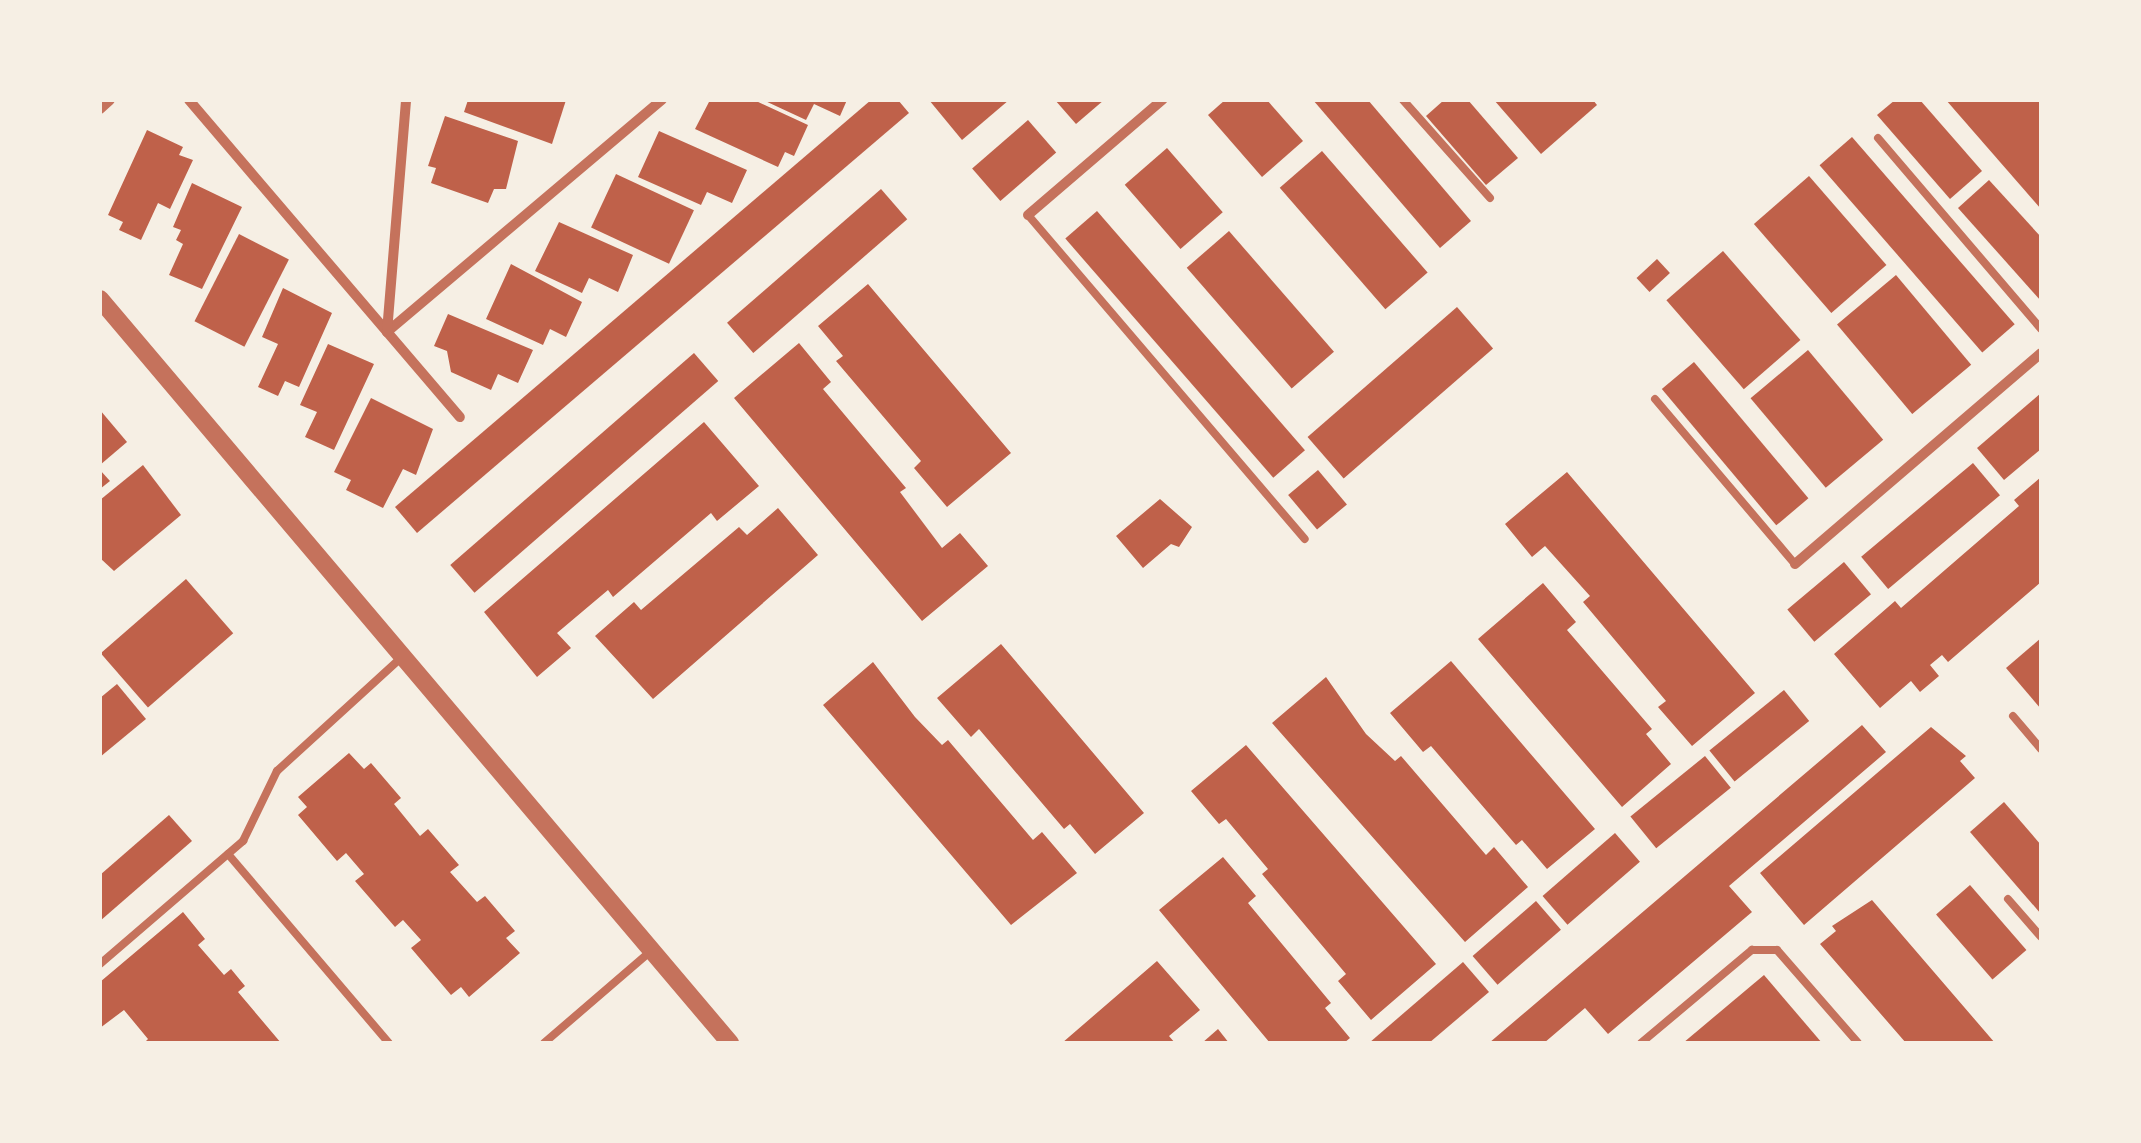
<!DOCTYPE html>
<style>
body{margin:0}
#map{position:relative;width:2141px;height:1143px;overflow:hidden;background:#f6efe4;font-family:"Asap Condensed",sans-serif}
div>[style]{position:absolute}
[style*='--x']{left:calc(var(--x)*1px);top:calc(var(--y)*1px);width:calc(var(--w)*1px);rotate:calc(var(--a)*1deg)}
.building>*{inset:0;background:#bf614a;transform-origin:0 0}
.service>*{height:8px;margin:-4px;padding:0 4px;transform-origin:4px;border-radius:4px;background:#c5725c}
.minor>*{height:10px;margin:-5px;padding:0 5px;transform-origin:5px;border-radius:5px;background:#c5725c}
.tertiary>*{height:18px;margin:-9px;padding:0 9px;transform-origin:9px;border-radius:9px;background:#c5725c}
span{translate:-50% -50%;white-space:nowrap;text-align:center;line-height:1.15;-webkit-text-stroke:10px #f6efe4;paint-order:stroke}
.frame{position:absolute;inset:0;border:102px solid #f6efe4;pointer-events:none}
</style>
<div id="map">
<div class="building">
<div style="clip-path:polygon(468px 100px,566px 100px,552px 144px,464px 112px)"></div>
<div style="clip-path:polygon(710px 100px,754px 100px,808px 125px,794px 156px,785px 152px,778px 167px,695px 129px)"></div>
<div style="clip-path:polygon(763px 100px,847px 100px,840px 116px,814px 104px,806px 120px)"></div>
<div style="clip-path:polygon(871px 100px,898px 100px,909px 113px,417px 533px,395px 507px)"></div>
<div style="clip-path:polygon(929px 100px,1009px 100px,962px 140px)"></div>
<div style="clip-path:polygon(1055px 100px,1104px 100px,1076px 124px)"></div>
<div style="clip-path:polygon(1225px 100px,1267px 100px,1303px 141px,1262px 177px,1208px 115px)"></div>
<div style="clip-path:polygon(1313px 100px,1368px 100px,1471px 221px,1440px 248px)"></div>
<div style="clip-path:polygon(1444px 100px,1468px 100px,1518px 158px,1486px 185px,1426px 116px)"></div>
<div style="clip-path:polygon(1494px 100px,1593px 100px,1597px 105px,1541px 154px)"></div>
<div style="clip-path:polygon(1895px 100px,1920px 100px,1982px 171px,1950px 199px,1877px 115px)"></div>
<div style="clip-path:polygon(1946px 100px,2041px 100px,2041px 209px)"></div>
<div style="clip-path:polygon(445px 116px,518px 141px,506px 189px,494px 189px,488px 203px,431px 183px,436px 168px,428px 166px)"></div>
<div style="left:1028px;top:120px;width:43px;height:74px;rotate:49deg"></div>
<div style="clip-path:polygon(147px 130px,183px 147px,179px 155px,193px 160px,170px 209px,158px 203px,141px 240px,119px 230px,123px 222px,108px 215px)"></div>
<div style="clip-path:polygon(659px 131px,747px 170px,732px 203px,707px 192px,701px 205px,638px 177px)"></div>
<div style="left:1852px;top:137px;width:248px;height:43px;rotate:49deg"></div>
<div style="left:1167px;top:148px;width:85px;height:56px;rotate:49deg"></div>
<div style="left:1322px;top:151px;width:161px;height:56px;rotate:49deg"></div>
<div style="left:616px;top:174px;width:86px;height:59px;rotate:25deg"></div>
<div style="left:1809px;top:176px;width:118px;height:73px;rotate:49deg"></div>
<div style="clip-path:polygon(1989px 180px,2041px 237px,2041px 301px,1958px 208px)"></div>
<div style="clip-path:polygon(192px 183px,242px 207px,202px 289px,169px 275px,183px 244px,176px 240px,181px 230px,173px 227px)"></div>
<div style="left:881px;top:189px;width:40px;height:204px;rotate:49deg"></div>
<div style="left:1097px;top:211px;width:317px;height:42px;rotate:49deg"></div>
<div style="clip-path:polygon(559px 222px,633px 255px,618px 292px,589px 278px,582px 293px,535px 271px)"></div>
<div style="left:1229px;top:231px;width:160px;height:56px;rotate:49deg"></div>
<div style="left:239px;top:234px;width:56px;height:98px;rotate:27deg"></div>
<div style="left:1723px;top:251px;width:118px;height:75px;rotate:49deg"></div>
<div style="left:1657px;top:259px;width:19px;height:28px;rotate:47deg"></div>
<div style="clip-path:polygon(511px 264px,582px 302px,566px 337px,550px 329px,543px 345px,486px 319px)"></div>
<div style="left:1896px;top:275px;width:117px;height:77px;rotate:50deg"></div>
<div style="clip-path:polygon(868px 284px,1011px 453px,947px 507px,914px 468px,921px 461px,836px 361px,843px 356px,818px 326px)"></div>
<div style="clip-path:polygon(283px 288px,332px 313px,299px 387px,285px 381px,278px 396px,258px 387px,278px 344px,262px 337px)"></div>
<div style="left:1457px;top:307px;width:55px;height:198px;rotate:49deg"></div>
<div style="clip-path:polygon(448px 314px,533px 350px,518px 383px,498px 374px,491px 390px,451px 372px,447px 351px,434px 346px)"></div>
<div style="clip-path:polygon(799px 343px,831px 382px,823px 389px,906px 488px,900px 492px,942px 548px,960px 533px,988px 566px,922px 621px,734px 398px)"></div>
<div style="clip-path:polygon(328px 344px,374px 364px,334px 450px,305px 437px,317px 412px,300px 405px)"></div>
<div style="left:1808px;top:350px;width:117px;height:75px;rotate:50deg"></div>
<div style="left:694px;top:353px;width:37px;height:323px;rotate:49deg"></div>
<div style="left:1694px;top:362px;width:178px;height:42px;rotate:50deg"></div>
<div style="clip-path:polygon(2041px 393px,2041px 449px,2004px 480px,1977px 448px)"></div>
<div style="clip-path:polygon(371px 398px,433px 429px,416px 475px,403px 469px,383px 508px,346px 490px,351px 480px,334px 472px)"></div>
<div style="clip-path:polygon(100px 410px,127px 442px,100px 465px)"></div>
<div style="clip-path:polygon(704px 422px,759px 486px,717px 521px,711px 513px,613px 597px,608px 590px,557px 633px,571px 648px,537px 677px,484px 612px)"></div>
<div style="left:1973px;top:463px;width:42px;height:146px;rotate:50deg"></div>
<div style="clip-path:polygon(143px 465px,181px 515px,114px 571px,100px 558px,100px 500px)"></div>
<div style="clip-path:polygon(100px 470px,110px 481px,100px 489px)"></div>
<div style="left:1318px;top:470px;width:45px;height:39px;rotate:50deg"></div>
<div style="clip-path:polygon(1567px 472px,1755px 693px,1692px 746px,1658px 707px,1666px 701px,1583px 602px,1590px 596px,1545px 546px,1532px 557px,1505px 524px)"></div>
<div style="clip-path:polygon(2041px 477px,2041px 582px,1948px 662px,1942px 655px,1930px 665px,1939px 676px,1920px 692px,1911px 681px,1880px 708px,1834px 654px,1895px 601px,1901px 608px,2019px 506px,2014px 500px)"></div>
<div style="clip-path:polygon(1160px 499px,1192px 527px,1179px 547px,1171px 544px,1143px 568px,1116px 536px)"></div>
<div style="clip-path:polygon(778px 508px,818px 555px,653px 699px,595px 636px,634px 602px,641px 610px,739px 527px,747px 535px)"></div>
<div style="left:1844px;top:562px;width:42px;height:74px;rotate:50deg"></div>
<div style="left:186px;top:579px;width:72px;height:113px;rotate:49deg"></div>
<div style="clip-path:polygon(1543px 583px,1576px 622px,1567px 630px,1652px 729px,1646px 734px,1671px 764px,1622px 807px,1478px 639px)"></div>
<div style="clip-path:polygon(2041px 638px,2041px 709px,2006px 668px)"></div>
<div style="clip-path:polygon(1001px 644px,1144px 813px,1095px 854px,1070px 824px,1064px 829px,979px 729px,971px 737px,937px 698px)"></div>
<div style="clip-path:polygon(1451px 661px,1595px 829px,1547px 869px,1522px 840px,1516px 845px,1431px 746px,1423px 752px,1390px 713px)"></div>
<div style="clip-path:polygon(873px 662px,915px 717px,942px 745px,948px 740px,1033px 840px,1042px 832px,1077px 873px,1011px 925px,823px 705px)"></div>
<div style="clip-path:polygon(1326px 677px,1366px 734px,1395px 761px,1401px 756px,1486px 855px,1494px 847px,1528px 887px,1465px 942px,1272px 723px)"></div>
<div style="clip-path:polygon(117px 684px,146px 719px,100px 757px,100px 698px)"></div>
<div style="left:1784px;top:690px;width:40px;height:96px;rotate:51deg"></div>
<div style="clip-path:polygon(1862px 725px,1886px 752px,1729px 886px,1752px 912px,1608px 1034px,1585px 1008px,1544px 1043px,1489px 1043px)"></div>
<div style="clip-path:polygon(1931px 727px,1966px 756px,1960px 761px,1975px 778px,1804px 925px,1760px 873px)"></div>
<div style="clip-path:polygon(1246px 745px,1436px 964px,1371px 1020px,1338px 981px,1346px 974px,1262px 874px,1268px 869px,1226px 819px,1219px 824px,1191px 791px)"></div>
<div style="clip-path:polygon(349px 753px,364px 769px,371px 763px,401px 798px,394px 804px,420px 836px,428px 829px,459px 865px,450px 872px,477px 902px,485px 896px,515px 931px,506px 938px,520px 953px,469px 997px,461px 987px,451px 995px,411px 948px,421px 940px,403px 920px,395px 927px,355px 881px,364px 874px,346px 853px,337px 861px,298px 815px,307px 807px,298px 797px)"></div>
<div style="left:1705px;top:756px;width:41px;height:96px;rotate:51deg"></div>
<div style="clip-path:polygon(2004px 802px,2041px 845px,2041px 914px,1970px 832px)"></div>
<div style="clip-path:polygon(169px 815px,192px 841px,100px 921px,100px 875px)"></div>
<div style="left:1615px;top:833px;width:38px;height:96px;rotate:49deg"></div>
<div style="clip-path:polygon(1223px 857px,1256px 896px,1248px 903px,1331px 1003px,1325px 1008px,1350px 1038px,1344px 1043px,1270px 1043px,1159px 910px)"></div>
<div style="left:1970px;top:885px;width:86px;height:45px;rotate:49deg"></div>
<div style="clip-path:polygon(1872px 900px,1995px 1043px,1906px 1043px,1820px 944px,1836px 931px,1832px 926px)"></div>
<div style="left:1536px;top:901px;width:38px;height:84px;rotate:49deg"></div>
<div style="clip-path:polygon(183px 912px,205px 939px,198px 945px,224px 975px,231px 969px,245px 986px,238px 992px,281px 1043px,144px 1043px,148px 1039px,124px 1010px,100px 1028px,100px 982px)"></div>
<div style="clip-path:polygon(1157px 961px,1200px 1010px,1169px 1036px,1175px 1043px,1062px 1043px)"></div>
<div style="clip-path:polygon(1463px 962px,1489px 992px,1429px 1043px,1369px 1043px)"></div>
<div style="clip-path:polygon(1764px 975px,1822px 1043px,1683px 1043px)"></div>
<div style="clip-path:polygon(1218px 1029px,1229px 1043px,1202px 1043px)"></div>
</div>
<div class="service">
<div style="--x:1403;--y:100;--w:131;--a:48.4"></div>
<div style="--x:1878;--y:138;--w:251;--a:49.5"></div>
<div style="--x:1028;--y:215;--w:426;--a:49.5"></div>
<div style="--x:1655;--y:399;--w:216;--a:49.7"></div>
<div style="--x:2013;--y:716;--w:43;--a:49.7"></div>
<div style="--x:228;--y:854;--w:248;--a:49.6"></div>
<div style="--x:2008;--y:899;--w:50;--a:49"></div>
<div style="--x:100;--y:964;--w:189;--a:-40.7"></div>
<div style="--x:243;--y:841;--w:78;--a:-64.1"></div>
<div style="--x:277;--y:771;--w:171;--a:-42.4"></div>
<div style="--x:544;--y:1043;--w:141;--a:-40.7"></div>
<div style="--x:1641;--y:1043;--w:145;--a:-40"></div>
<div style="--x:1752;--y:950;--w:25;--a:0"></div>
<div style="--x:1777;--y:950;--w:123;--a:48.9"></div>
</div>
<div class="minor">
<div style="--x:189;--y:100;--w:417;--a:49.5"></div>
<div style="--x:100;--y:109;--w:13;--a:-42"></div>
<div style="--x:1028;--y:215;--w:177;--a:-40.6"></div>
<div style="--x:387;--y:332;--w:360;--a:-40.2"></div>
<div style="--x:387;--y:332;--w:233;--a:-85.3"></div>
<div style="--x:1795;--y:564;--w:324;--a:-40.6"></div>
</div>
<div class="tertiary">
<div style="--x:100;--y:299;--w:975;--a:49.74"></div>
</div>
<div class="frame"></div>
</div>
